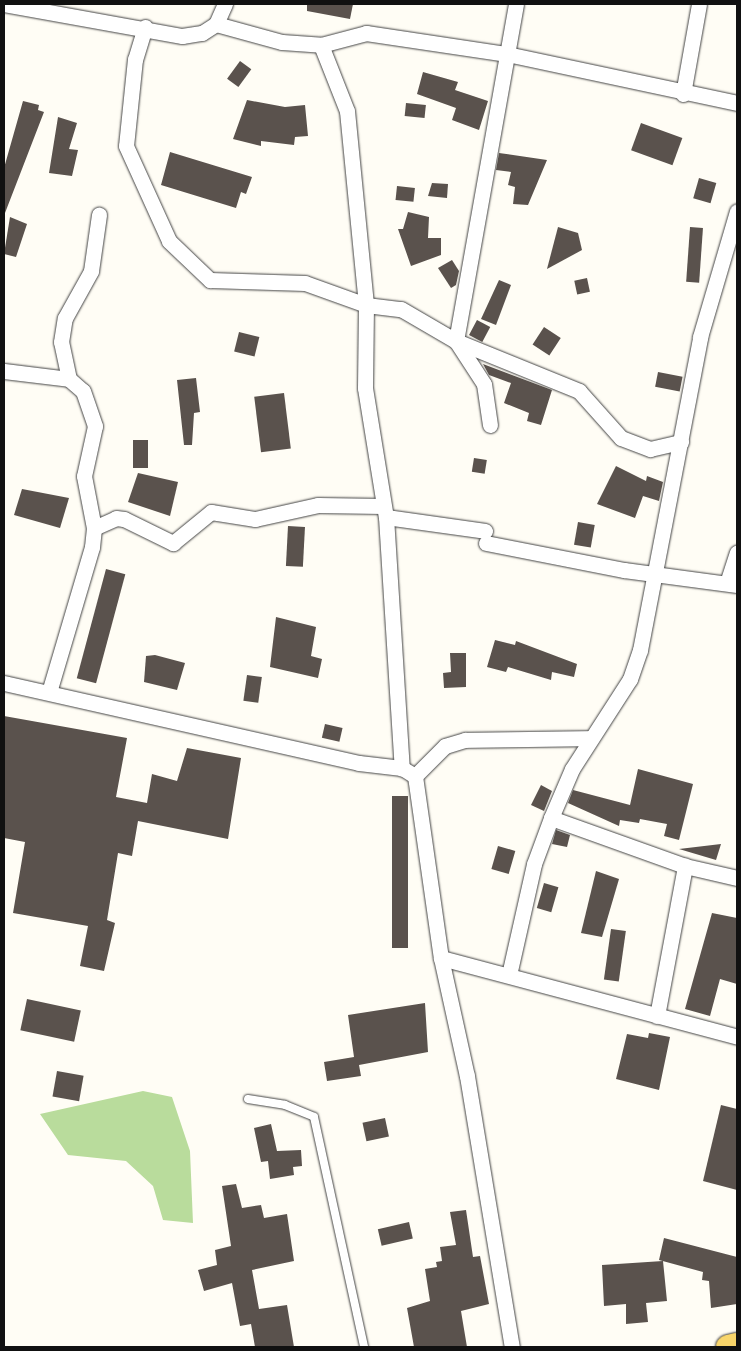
<!DOCTYPE html>
<style>
body{margin:0}
#map{position:relative;width:741px;height:1351px;overflow:hidden;background:#fffdf5;font-family:"PT Serif",serif}
div>[style]{position:absolute}
[style*='--x']{left:calc(var(--x)*1px);top:calc(var(--y)*1px);width:calc(var(--w)*1px);rotate:calc(var(--a)*1deg)}
.forest>*{inset:0;background:#b9dc9c}
.building>*{inset:0;background:#5a524d;transform-origin:0 0}
.roads{filter:drop-shadow(0 0 1px #444) drop-shadow(0 0 1px #444)}
.service>*{height:8px;margin:-4px;padding:0 4px;transform-origin:4px;border-radius:4px;background:#fff}
.minor>*{height:15px;margin:-7.5px;padding:0 7.5px;transform-origin:7.5px;border-radius:7.5px;background:#fff}
.primary>*{height:24px;margin:-12px;padding:0 12px;transform-origin:12px;border-radius:12px;background:#f9d66b}
span{translate:-50% -50%;white-space:nowrap;text-align:center;line-height:1.15;-webkit-text-stroke:5px #fff;paint-order:stroke}
.frame{position:absolute;inset:0;border:5px solid #111;pointer-events:none}
</style>
<div id="map">
<div class="forest">
<div style="clip-path:polygon(143px 1091px,172px 1097px,190px 1151px,193px 1223px,163px 1220px,153px 1186px,126px 1161px,68px 1155px,40px 1114px)"></div>
</div>
<div class="building">
<div style="clip-path:polygon(307px 4px,353px 4px,350px 19px,307px 11px)"></div>
<div style="left:240px;top:61px;width:14px;height:22px;rotate:36deg"></div>
<div style="clip-path:polygon(423px 72px,458px 82px,455px 90px,488px 101px,479px 130px,452px 120px,456px 108px,417px 94px)"></div>
<div style="clip-path:polygon(247px 100px,285px 107px,305px 105px,308px 136px,295px 137px,294px 145px,261px 141px,261px 146px,233px 139px)"></div>
<div style="clip-path:polygon(23px 101px,39px 105px,38px 110px,44px 112px,5px 213px,4px 168px)"></div>
<div style="left:406px;top:103px;width:20px;height:13px;rotate:6deg"></div>
<div style="clip-path:polygon(58px 117px,77px 123px,69px 149px,78px 150px,72px 176px,49px 173px)"></div>
<div style="left:641px;top:123px;width:44px;height:29px;rotate:20deg"></div>
<div style="clip-path:polygon(170px 152px,252px 177px,246px 194px,241px 192px,236px 208px,161px 185px)"></div>
<div style="clip-path:polygon(499px 153px,547px 160px,528px 205px,513px 204px,515px 187px,508px 185px,511px 172px,496px 170px)"></div>
<div style="left:699px;top:178px;width:18px;height:21px;rotate:16deg"></div>
<div style="clip-path:polygon(432px 183px,448px 184px,447px 198px,428px 196px)"></div>
<div style="left:397px;top:186px;width:18px;height:14px;rotate:6deg"></div>
<div style="clip-path:polygon(408px 212px,429px 217px,428px 238px,441px 238px,441px 255px,411px 266px,398px 229px,403px 229px)"></div>
<div style="clip-path:polygon(10px 217px,27px 224px,16px 257px,4px 254px)"></div>
<div style="clip-path:polygon(558px 227px,578px 233px,582px 250px,547px 269px)"></div>
<div style="left:690px;top:227px;width:13px;height:55px;rotate:4deg"></div>
<div style="clip-path:polygon(452px 260px,459px 271px,456px 285px,451px 288px,438px 268px)"></div>
<div style="left:587px;top:278px;width:14px;height:13px;rotate:78deg"></div>
<div style="clip-path:polygon(499px 280px,511px 285px,496px 325px,481px 319px)"></div>
<div style="left:477px;top:320px;width:15px;height:17px;rotate:28deg"></div>
<div style="left:544px;top:327px;width:20px;height:21px;rotate:33deg"></div>
<div style="left:239px;top:332px;width:21px;height:20px;rotate:14deg"></div>
<div style="clip-path:polygon(483px 364px,552px 390px,541px 425px,527px 421px,529px 413px,504px 403px,511px 383px,489px 375px)"></div>
<div style="left:658px;top:372px;width:25px;height:15px;rotate:11deg"></div>
<div style="clip-path:polygon(196px 378px,200px 412px,194px 413px,192px 445px,184px 445px,177px 380px)"></div>
<div style="left:284px;top:393px;width:56px;height:30px;rotate:83deg"></div>
<div style="left:133px;top:440px;width:15px;height:28px"></div>
<div style="left:474px;top:458px;width:13px;height:14px;rotate:9deg"></div>
<div style="clip-path:polygon(616px 466px,646px 481px,647px 476px,663px 482px,659px 501px,643px 496px,635px 518px,597px 504px)"></div>
<div style="clip-path:polygon(138px 473px,178px 482px,170px 516px,128px 502px)"></div>
<div style="clip-path:polygon(22px 489px,69px 498px,60px 528px,14px 515px)"></div>
<div style="left:578px;top:522px;width:17px;height:23px;rotate:10deg"></div>
<div style="left:288px;top:526px;width:17px;height:40px;rotate:3deg"></div>
<div style="left:106px;top:569px;width:20px;height:113px;rotate:15deg"></div>
<div style="clip-path:polygon(276px 617px,316px 627px,311px 656px,322px 659px,318px 678px,270px 667px)"></div>
<div style="clip-path:polygon(495px 640px,515px 645px,516px 641px,577px 664px,574px 677px,552px 672px,551px 680px,508px 667px,506px 672px,487px 667px)"></div>
<div style="clip-path:polygon(450px 653px,466px 653px,466px 687px,444px 688px,443px 673px,451px 672px)"></div>
<div style="clip-path:polygon(155px 655px,185px 663px,177px 690px,144px 682px,146px 656px)"></div>
<div style="left:247px;top:675px;width:15px;height:26px;rotate:8deg"></div>
<div style="clip-path:polygon(4px 716px,127px 738px,116px 797px,147px 803px,152px 774px,177px 781px,187px 748px,241px 758px,228px 839px,138px 821px,132px 856px,118px 853px,107px 920px,115px 923px,104px 971px,80px 966px,88px 926px,13px 913px,25px 842px,4px 838px)"></div>
<div style="left:325px;top:724px;width:18px;height:14px;rotate:13deg"></div>
<div style="clip-path:polygon(638px 769px,693px 784px,679px 840px,664px 836px,667px 824px,640px 819px,639px 823px,620px 820px,619px 826px,568px 803px,573px 790px,630px 805px)"></div>
<div style="clip-path:polygon(541px 785px,552px 791px,544px 811px,531px 805px)"></div>
<div style="left:392px;top:796px;width:16px;height:152px"></div>
<div style="clip-path:polygon(556px 830px,570px 835px,567px 847px,552px 844px)"></div>
<div style="clip-path:polygon(721px 844px,716px 860px,679px 849px)"></div>
<div style="left:498px;top:846px;width:18px;height:24px;rotate:16deg"></div>
<div style="clip-path:polygon(596px 871px,619px 879px,602px 937px,581px 933px)"></div>
<div style="left:544px;top:883px;width:15px;height:26px;rotate:16deg"></div>
<div style="clip-path:polygon(712px 913px,737px 918px,737px 984px,720px 979px,710px 1016px,685px 1009px)"></div>
<div style="left:611px;top:929px;width:15px;height:51px;rotate:8deg"></div>
<div style="left:27px;top:999px;width:55px;height:32px;rotate:12deg"></div>
<div style="clip-path:polygon(425px 1003px,428px 1052px,359px 1065px,361px 1076px,327px 1081px,324px 1062px,354px 1057px,348px 1015px)"></div>
<div style="clip-path:polygon(649px 1033px,670px 1037px,659px 1090px,616px 1079px,627px 1034px,648px 1038px)"></div>
<div style="left:57px;top:1071px;width:27px;height:26px;rotate:10deg"></div>
<div style="clip-path:polygon(721px 1105px,737px 1109px,737px 1190px,703px 1181px)"></div>
<div style="left:385px;top:1118px;width:19px;height:23px;rotate:78deg"></div>
<div style="clip-path:polygon(271px 1124px,277px 1151px,301px 1150px,302px 1166px,293px 1167px,294px 1175px,270px 1179px,268px 1161px,261px 1162px,254px 1128px)"></div>
<div style="clip-path:polygon(236px 1184px,242px 1208px,261px 1205px,264px 1218px,287px 1214px,294px 1261px,252px 1270px,259px 1309px,287px 1305px,294px 1347px,255px 1347px,251px 1324px,240px 1326px,232px 1283px,204px 1291px,198px 1270px,217px 1265px,215px 1250px,231px 1246px,222px 1186px)"></div>
<div style="clip-path:polygon(466px 1210px,473px 1257px,480px 1256px,489px 1304px,461px 1311px,467px 1347px,414px 1347px,407px 1308px,430px 1301px,425px 1269px,437px 1267px,436px 1262px,442px 1261px,440px 1247px,456px 1245px,450px 1212px)"></div>
<div style="left:409px;top:1222px;width:17px;height:32px;rotate:77deg"></div>
<div style="clip-path:polygon(664px 1238px,737px 1257px,737px 1304px,711px 1308px,709px 1281px,702px 1280px,703px 1272px,659px 1260px)"></div>
<div style="clip-path:polygon(663px 1261px,667px 1301px,646px 1303px,648px 1322px,626px 1324px,626px 1304px,604px 1306px,602px 1265px)"></div>
</div>
<div class="roads">
<div class="service">
<div style="--x:248;--y:1099;--w:37;--a:9"></div>
<div style="--x:285;--y:1105;--w:31;--a:22"></div>
<div style="--x:314;--y:1117;--w:235;--a:77.7"></div>
</div>
<div class="minor">
<div style="--x:4;--y:4;--w:181;--a:10.2"></div>
<div style="--x:182;--y:36;--w:20;--a:-9"></div>
<div style="--x:202;--y:33;--w:17;--a:-33"></div>
<div style="--x:216;--y:24;--w:22;--a:-66"></div>
<div style="--x:216;--y:24;--w:68;--a:15.3"></div>
<div style="--x:282;--y:42;--w:39;--a:4"></div>
<div style="--x:321;--y:45;--w:47;--a:-14.9"></div>
<div style="--x:366;--y:33;--w:143;--a:8.5"></div>
<div style="--x:507;--y:54;--w:235;--a:12"></div>
<div style="--x:145;--y:27;--w:34;--a:107"></div>
<div style="--x:135;--y:59;--w:87;--a:95.9"></div>
<div style="--x:126;--y:146;--w:104;--a:65.6"></div>
<div style="--x:169;--y:241;--w:57;--a:43.6"></div>
<div style="--x:210;--y:280;--w:95;--a:1.8"></div>
<div style="--x:305;--y:283;--w:65;--a:19.8"></div>
<div style="--x:366;--y:305;--w:35;--a:7"></div>
<div style="--x:401;--y:309;--w:64;--a:30.2"></div>
<div style="--x:456;--y:341;--w:342;--a:-79.9"></div>
<div style="--x:321;--y:45;--w:71;--a:68.5"></div>
<div style="--x:347;--y:111;--w:195;--a:84.4"></div>
<div style="--x:366;--y:305;--w:83;--a:90.7"></div>
<div style="--x:365;--y:388;--w:131;--a:80.8"></div>
<div style="--x:386;--y:517;--w:252;--a:86.4"></div>
<div style="--x:683;--y:94;--w:91;--a:-79.9"></div>
<div style="--x:4;--y:371;--w:65;--a:7"></div>
<div style="--x:69;--y:379;--w:18;--a:41"></div>
<div style="--x:83;--y:391;--w:37;--a:71"></div>
<div style="--x:95;--y:426;--w:51;--a:102.4"></div>
<div style="--x:84;--y:476;--w:53;--a:79.1"></div>
<div style="--x:94;--y:528;--w:19;--a:96"></div>
<div style="--x:92;--y:547;--w:151;--a:106.5"></div>
<div style="--x:69;--y:379;--w:38;--a:-102"></div>
<div style="--x:61;--y:342;--w:24;--a:-81"></div>
<div style="--x:65;--y:318;--w:54;--a:-61"></div>
<div style="--x:91;--y:271;--w:57;--a:-81.9"></div>
<div style="--x:490;--y:425;--w:41;--a:-98.3"></div>
<div style="--x:484;--y:384;--w:51;--a:-123.1"></div>
<div style="--x:456;--y:341;--w:133;--a:22.1"></div>
<div style="--x:579;--y:391;--w:63;--a:48.2"></div>
<div style="--x:621;--y:438;--w:31;--a:21"></div>
<div style="--x:650;--y:449;--w:32;--a:-13"></div>
<div style="--x:386;--y:517;--w:100;--a:8"></div>
<div style="--x:94;--y:528;--w:24;--a:-24"></div>
<div style="--x:116;--y:518;--w:8;--a:7"></div>
<div style="--x:124;--y:519;--w:55;--a:26.1"></div>
<div style="--x:173;--y:543;--w:49;--a:-39.2"></div>
<div style="--x:211;--y:512;--w:45;--a:9"></div>
<div style="--x:255;--y:519;--w:65;--a:-12.5"></div>
<div style="--x:318;--y:505;--w:65;--a:0.9"></div>
<div style="--x:486;--y:543;--w:141;--a:11.1"></div>
<div style="--x:624;--y:570;--w:114;--a:7.6"></div>
<div style="--x:727;--y:583;--w:32;--a:-72"></div>
<div style="--x:4;--y:683;--w:364;--a:12.7"></div>
<div style="--x:359;--y:763;--w:43;--a:6.6"></div>
<div style="--x:402;--y:768;--w:15;--a:32"></div>
<div style="--x:415;--y:776;--w:184;--a:81.9"></div>
<div style="--x:441;--y:958;--w:121;--a:77.6"></div>
<div style="--x:467;--y:1076;--w:275;--a:80.6"></div>
<div style="--x:415;--y:776;--w:42;--a:-45"></div>
<div style="--x:445;--y:746;--w:21;--a:-17"></div>
<div style="--x:465;--y:740;--w:126;--a:-0.9"></div>
<div style="--x:551;--y:818;--w:142;--a:19.7"></div>
<div style="--x:685;--y:866;--w:53;--a:13"></div>
<div style="--x:441;--y:958;--w:306;--a:14.9"></div>
<div style="--x:509;--y:975;--w:114;--a:-77.3"></div>
<div style="--x:534;--y:864;--w:49;--a:-69.7"></div>
<div style="--x:551;--y:818;--w:53;--a:-66.8"></div>
<div style="--x:572;--y:769;--w:107;--a:-57.2"></div>
<div style="--x:630;--y:679;--w:31;--a:-71"></div>
<div style="--x:640;--y:650;--w:319;--a:-79.1"></div>
<div style="--x:700;--y:337;--w:131;--a:-73.6"></div>
<div style="--x:657;--y:1016;--w:153;--a:-79.4"></div>
</div>
<div class="primary">
<div style="--x:728;--y:1347;--w:9;--a:-13"></div>
</div>
</div>
<div class="frame"></div>
</div>
